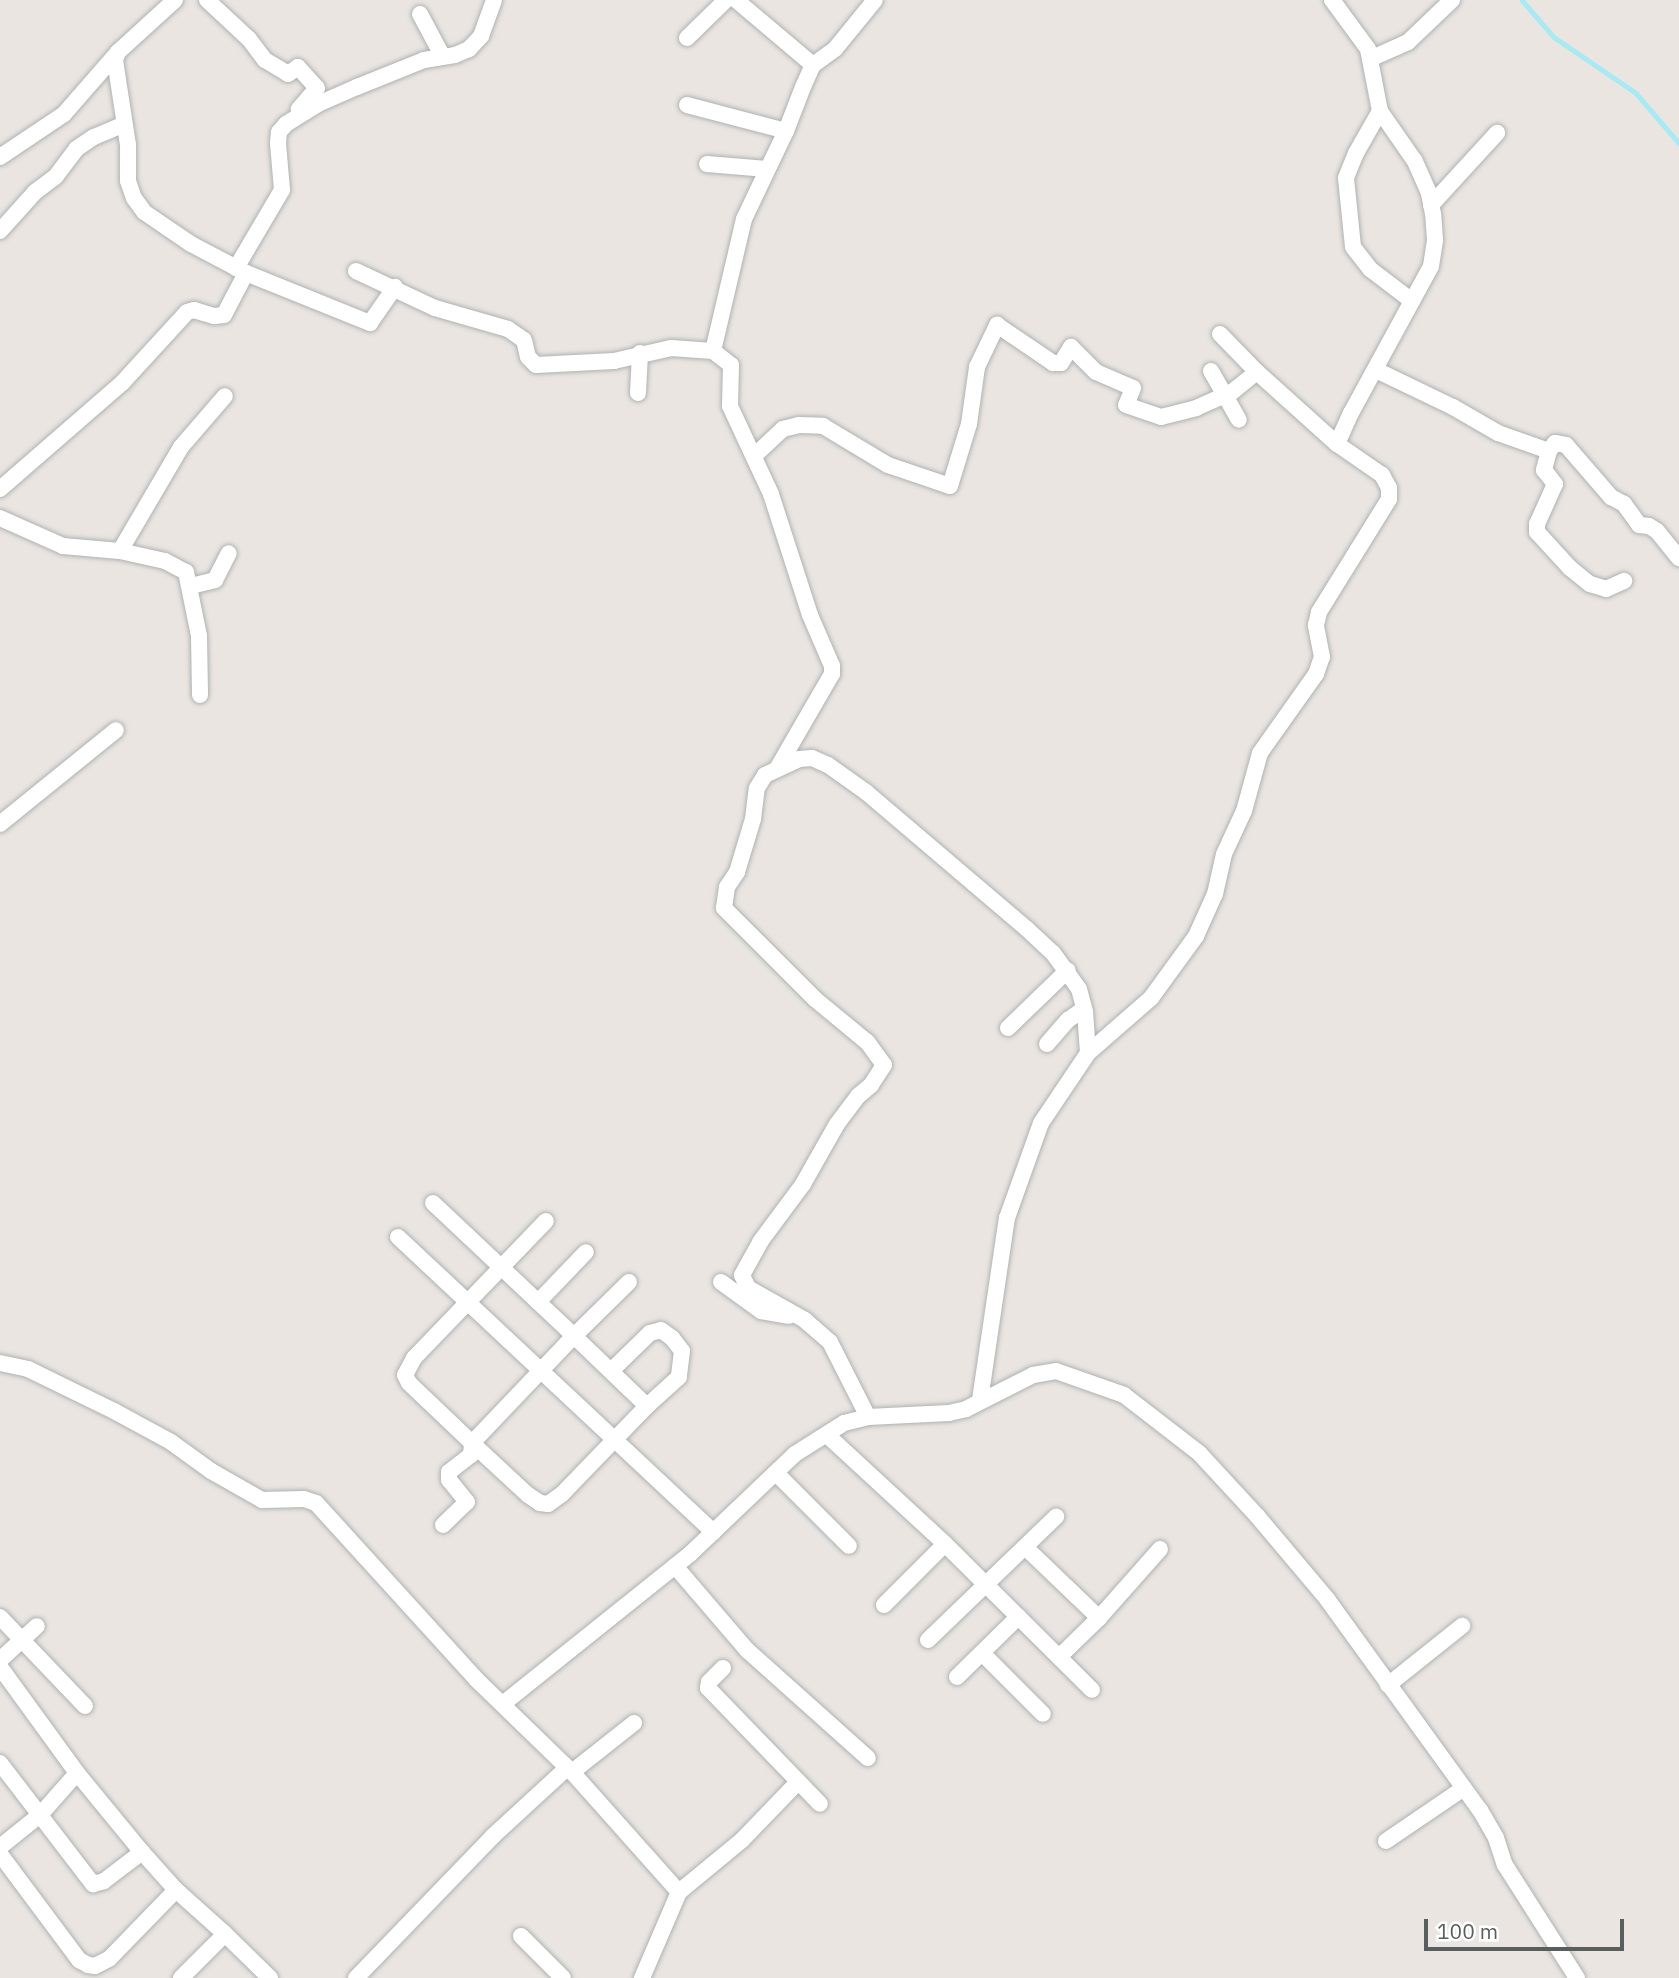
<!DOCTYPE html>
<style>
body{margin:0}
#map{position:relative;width:1679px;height:1978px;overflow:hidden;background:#eae5e0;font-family:"IBM Plex Sans",sans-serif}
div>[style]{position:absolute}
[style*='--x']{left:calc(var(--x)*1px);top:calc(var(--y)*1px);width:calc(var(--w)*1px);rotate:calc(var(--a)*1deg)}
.stream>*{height:4.5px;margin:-2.25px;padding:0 2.25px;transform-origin:2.25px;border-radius:2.25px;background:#a7eaf3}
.roads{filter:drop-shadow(0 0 2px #aeb2b4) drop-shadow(0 0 2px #aeb2b4)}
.street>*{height:16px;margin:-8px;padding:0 8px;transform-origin:8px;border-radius:8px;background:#fff}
span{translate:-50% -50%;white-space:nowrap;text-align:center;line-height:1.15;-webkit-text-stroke:6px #fff;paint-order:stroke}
.scale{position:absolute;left:1424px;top:1919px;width:200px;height:32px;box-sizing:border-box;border:4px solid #595e5f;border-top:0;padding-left:9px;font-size:21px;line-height:24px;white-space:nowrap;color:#595e5f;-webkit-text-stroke:5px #fff;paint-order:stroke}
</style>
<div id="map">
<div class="stream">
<div style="--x:1522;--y:0;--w:49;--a:49.1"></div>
<div style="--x:1554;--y:37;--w:99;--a:34.3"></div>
<div style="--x:1636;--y:93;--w:66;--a:49.3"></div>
</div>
<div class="roads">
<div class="street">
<div style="--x:175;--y:0;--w:77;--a:137.6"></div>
<div style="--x:118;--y:52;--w:9;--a:111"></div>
<div style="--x:115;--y:60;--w:86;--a:81.3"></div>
<div style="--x:128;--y:145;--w:36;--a:90"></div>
<div style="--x:128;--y:181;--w:18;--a:71"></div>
<div style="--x:134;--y:198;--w:17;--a:54"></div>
<div style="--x:144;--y:212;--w:57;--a:34.2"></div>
<div style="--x:191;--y:244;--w:62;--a:27.8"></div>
<div style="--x:246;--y:273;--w:134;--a:22"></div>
<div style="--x:370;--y:323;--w:44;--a:-55.2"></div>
<div style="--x:207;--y:0;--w:57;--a:42.9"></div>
<div style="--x:249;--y:39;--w:26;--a:53"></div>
<div style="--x:265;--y:60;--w:27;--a:31"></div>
<div style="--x:288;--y:74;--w:12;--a:-35"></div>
<div style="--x:298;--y:67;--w:28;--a:48"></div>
<div style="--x:317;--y:88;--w:28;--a:131"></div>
<div style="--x:736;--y:0;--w:101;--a:40.2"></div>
<div style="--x:420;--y:14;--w:47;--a:61.8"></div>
<div style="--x:687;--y:38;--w:54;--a:-44.3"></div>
<div style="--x:1370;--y:59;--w:42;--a:-24.1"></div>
<div style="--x:1408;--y:42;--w:61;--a:-43.7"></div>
<div style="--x:687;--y:105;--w:102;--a:14.7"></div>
<div style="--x:1380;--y:111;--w:48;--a:119.7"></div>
<div style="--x:1356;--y:153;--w:27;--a:112"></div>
<div style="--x:1346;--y:178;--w:69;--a:84.2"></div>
<div style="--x:1353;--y:247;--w:28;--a:52"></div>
<div style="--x:1370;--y:269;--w:53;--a:37.3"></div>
<div style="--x:0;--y:157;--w:77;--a:-33.9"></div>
<div style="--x:64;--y:114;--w:82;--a:-48.9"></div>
<div style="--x:707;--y:164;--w:60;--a:4.8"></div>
<div style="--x:1431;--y:205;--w:98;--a:-47.5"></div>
<div style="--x:0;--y:231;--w:52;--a:-48.1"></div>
<div style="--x:35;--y:192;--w:26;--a:-37"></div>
<div style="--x:56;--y:176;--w:34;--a:-53"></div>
<div style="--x:76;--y:149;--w:22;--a:-34"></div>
<div style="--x:94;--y:137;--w:33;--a:-23"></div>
<div style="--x:236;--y:268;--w:91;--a:-59.5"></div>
<div style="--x:282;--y:190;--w:47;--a:-94.9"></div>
<div style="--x:278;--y:143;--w:11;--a:-85"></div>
<div style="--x:279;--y:132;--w:11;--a:-49"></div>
<div style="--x:286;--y:124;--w:38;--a:-32"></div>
<div style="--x:318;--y:104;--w:43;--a:-23.6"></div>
<div style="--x:357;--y:87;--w:72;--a:-21.9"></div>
<div style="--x:424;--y:60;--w:31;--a:-9"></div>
<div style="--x:455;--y:55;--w:15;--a:-23"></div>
<div style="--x:469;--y:49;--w:18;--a:-47"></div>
<div style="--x:481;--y:36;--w:38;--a:-70"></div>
<div style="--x:356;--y:271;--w:87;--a:25.1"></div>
<div style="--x:435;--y:308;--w:76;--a:16"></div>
<div style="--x:508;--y:329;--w:19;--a:35"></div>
<div style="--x:524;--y:340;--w:17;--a:77"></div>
<div style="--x:528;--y:357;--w:11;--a:45"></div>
<div style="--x:536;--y:365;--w:78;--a:-2.9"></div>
<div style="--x:614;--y:361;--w:58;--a:-12.8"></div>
<div style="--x:671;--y:348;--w:42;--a:4.1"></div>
<div style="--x:1220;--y:334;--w:53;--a:45.8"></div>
<div style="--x:1376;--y:370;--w:85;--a:25.7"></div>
<div style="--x:1453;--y:407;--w:52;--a:30"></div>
<div style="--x:1498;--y:433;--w:54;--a:19.4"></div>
<div style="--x:1549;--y:451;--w:10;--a:-53"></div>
<div style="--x:1555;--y:443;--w:11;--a:10"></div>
<div style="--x:1566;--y:445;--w:69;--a:49.1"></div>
<div style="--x:1611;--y:497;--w:15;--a:28"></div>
<div style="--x:1624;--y:504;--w:26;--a:54"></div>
<div style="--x:1639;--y:525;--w:10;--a:6"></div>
<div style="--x:1649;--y:526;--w:9;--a:32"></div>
<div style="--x:1657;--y:531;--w:35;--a:51"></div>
<div style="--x:1211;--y:371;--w:56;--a:60.3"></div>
<div style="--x:638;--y:393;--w:40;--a:-87.1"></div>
<div style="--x:1549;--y:451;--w:20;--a:105"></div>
<div style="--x:1544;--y:470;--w:18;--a:52"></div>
<div style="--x:1555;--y:484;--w:44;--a:114.2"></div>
<div style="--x:1537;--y:524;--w:8;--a:90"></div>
<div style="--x:1537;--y:532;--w:49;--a:47.5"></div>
<div style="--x:1570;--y:568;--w:26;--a:39"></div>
<div style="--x:1590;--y:584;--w:17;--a:17"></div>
<div style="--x:1606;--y:589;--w:20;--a:-24"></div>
<div style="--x:754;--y:456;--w:40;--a:-43"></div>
<div style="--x:783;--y:429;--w:16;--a:-14"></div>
<div style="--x:799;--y:425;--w:24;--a:2"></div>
<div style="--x:823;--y:426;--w:76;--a:31"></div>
<div style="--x:888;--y:465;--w:65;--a:18.7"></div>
<div style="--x:950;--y:486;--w:65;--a:-73"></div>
<div style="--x:969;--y:424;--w:58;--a:-82"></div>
<div style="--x:977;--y:367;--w:47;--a:-64.5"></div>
<div style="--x:997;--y:325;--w:68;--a:34.2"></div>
<div style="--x:1053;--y:363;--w:8;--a:0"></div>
<div style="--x:1061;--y:363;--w:19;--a:-58"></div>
<div style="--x:1071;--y:347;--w:35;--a:45"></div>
<div style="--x:1096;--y:372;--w:40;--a:23.4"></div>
<div style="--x:1133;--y:388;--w:18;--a:112"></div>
<div style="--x:1126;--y:405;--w:37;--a:19"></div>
<div style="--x:1161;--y:417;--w:36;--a:-14"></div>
<div style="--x:1196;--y:408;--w:39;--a:-24"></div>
<div style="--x:1232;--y:392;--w:32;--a:-39"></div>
<div style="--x:1257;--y:372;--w:108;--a:42"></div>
<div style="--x:0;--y:489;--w:162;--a:-41"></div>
<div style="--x:122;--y:383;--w:96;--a:-47.5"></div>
<div style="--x:187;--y:312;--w:7;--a:-16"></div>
<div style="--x:194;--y:310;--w:21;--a:17"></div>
<div style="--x:214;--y:316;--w:10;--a:-6"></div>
<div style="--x:224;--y:315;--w:47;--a:-62.4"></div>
<div style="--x:0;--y:518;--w:69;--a:24"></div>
<div style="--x:63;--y:546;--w:57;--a:5"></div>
<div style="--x:120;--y:551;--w:121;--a:-59.6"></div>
<div style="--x:181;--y:447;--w:67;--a:-49.2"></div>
<div style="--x:120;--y:551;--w:46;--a:12.5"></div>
<div style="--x:165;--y:561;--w:24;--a:28"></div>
<div style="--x:186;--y:572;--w:65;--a:78.5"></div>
<div style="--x:199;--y:636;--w:59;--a:89"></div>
<div style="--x:191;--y:586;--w:25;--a:-14"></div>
<div style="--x:215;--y:580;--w:30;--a:-63"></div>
<div style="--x:778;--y:767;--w:108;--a:-59.9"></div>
<div style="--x:832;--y:674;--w:8;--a:-90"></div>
<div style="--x:832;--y:666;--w:56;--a:-113.3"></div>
<div style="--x:810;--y:615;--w:127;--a:-107.9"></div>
<div style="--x:771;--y:494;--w:97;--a:-115"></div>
<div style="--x:730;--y:406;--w:41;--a:-88.6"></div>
<div style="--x:731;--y:365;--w:23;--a:-142"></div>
<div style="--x:713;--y:351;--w:136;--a:-76.8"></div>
<div style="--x:744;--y:219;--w:98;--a:-64.5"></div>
<div style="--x:786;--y:131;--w:47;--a:-68.9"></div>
<div style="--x:803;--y:87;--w:24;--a:-66"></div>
<div style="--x:813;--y:65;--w:27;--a:-36"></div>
<div style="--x:835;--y:49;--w:63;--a:-50.8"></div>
<div style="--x:0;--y:824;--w:149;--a:-39"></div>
<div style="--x:1008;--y:1028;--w:83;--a:-44"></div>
<div style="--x:1047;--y:1044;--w:32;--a:-49"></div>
<div style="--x:1068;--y:1020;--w:19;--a:-35"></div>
<div style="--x:433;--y:1203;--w:194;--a:43.3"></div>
<div style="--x:574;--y:1336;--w:77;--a:-44.5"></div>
<div style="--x:398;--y:1237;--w:432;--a:43.1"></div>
<div style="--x:721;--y:1282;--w:49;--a:35.9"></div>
<div style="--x:761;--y:1311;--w:28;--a:10"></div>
<div style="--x:538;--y:1302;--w:69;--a:-46.2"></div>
<div style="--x:0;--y:1363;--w:29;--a:12"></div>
<div style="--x:28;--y:1369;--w:96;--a:26"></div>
<div style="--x:114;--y:1411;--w:65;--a:28.5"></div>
<div style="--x:171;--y:1442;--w:49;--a:35.9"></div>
<div style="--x:211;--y:1471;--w:59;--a:29.6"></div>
<div style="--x:262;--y:1500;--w:42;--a:-1.4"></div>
<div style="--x:304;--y:1499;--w:13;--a:18"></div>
<div style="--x:316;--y:1503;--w:239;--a:47.7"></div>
<div style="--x:477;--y:1680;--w:132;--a:44.1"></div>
<div style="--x:572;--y:1772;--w:161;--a:48.3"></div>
<div style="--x:679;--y:1892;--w:94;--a:113.3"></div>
<div style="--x:611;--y:1371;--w:54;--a:-44.3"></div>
<div style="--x:650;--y:1333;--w:11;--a:-15"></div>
<div style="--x:661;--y:1330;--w:14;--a:36"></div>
<div style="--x:672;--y:1338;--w:16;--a:52"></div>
<div style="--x:682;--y:1351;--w:26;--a:97"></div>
<div style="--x:679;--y:1377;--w:43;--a:137.8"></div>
<div style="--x:980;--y:1400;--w:184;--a:-81.6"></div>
<div style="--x:1007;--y:1218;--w:101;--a:-70.3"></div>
<div style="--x:1041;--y:1123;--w:84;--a:-56.1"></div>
<div style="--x:1088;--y:1053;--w:84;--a:-41.1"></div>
<div style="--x:1151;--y:998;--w:77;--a:-54"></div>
<div style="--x:1196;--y:936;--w:46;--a:-65.7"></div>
<div style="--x:1215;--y:894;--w:41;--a:-77.3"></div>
<div style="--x:1224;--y:854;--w:47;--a:-65.1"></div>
<div style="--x:1244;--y:811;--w:60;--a:-74.6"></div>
<div style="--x:1260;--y:753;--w:97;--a:-54.7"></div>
<div style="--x:1316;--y:674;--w:18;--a:-71"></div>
<div style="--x:1322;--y:657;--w:33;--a:-101"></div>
<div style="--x:1316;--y:625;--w:13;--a:-77"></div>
<div style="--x:1319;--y:612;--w:133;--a:-58.2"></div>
<div style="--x:1389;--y:499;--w:11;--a:-90"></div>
<div style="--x:1389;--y:488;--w:15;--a:-118"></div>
<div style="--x:1382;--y:475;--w:55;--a:-145.4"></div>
<div style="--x:1337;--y:444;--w:34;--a:-66"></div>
<div style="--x:1351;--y:413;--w:167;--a:-61.4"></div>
<div style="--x:1431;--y:266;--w:26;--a:-81"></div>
<div style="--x:1435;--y:240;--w:26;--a:-94"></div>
<div style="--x:1433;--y:214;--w:21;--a:-101"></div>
<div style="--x:1429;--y:193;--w:36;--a:-114"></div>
<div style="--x:1414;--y:160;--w:60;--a:-124.8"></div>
<div style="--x:1380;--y:111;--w:63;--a:-101"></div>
<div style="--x:1368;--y:49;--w:61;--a:-126.3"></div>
<div style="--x:868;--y:1417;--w:84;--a:-116.9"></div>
<div style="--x:830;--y:1342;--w:33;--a:-139"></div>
<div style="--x:805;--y:1320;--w:65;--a:-150.7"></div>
<div style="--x:748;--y:1288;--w:14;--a:-115"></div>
<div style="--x:742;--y:1275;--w:38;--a:-61"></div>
<div style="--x:760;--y:1242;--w:72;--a:-53.4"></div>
<div style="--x:803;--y:1184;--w:69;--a:-60.5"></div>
<div style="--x:837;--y:1124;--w:35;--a:-53"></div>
<div style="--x:858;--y:1096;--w:17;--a:-40"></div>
<div style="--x:871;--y:1085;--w:24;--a:-57"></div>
<div style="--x:884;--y:1065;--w:29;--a:-126"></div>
<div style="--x:867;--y:1042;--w:67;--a:-140.4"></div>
<div style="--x:815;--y:999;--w:129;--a:-135"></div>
<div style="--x:724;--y:908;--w:21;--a:-82"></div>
<div style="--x:727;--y:887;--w:18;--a:-56"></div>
<div style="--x:737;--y:872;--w:55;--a:-73.2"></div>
<div style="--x:753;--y:819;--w:31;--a:-83"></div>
<div style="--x:757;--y:788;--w:15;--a:-58"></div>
<div style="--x:765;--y:775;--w:38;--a:-25"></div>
<div style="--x:799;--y:759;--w:13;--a:-4"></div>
<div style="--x:812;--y:758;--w:17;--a:24"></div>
<div style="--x:828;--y:765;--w:47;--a:35.4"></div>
<div style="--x:866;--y:792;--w:211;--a:40.4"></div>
<div style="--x:1027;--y:929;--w:35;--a:43"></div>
<div style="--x:1053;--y:953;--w:44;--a:54.2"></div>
<div style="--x:1079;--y:989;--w:24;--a:75"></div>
<div style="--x:1085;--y:1012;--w:41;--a:85.8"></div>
<div style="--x:827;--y:1435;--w:161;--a:42.7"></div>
<div style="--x:945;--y:1544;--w:207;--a:44.8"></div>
<div style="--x:776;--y:1473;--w:103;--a:45"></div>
<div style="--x:443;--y:1525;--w:33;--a:-44"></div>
<div style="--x:467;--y:1502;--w:28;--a:-129"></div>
<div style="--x:449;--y:1480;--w:8;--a:-90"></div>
<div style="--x:449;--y:1472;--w:28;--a:-38"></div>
<div style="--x:471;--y:1455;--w:12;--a:-85"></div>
<div style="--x:472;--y:1443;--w:148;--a:-46.4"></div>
<div style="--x:574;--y:1336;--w:101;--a:43.8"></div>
<div style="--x:647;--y:1406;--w:122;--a:134"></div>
<div style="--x:562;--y:1494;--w:17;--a:144"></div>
<div style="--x:548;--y:1504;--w:8;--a:-173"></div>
<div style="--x:540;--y:1503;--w:14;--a:-146"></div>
<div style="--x:528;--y:1495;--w:76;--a:-137.1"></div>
<div style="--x:472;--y:1443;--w:87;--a:-136.4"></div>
<div style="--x:409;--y:1383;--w:9;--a:-117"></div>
<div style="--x:405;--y:1375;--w:19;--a:-62"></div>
<div style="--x:414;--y:1358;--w:190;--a:-46.1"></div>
<div style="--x:1025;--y:1547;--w:103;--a:43.8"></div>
<div style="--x:1099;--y:1618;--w:56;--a:135.7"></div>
<div style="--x:675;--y:1566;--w:111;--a:49.4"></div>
<div style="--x:747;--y:1650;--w:162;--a:41.8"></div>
<div style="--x:884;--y:1605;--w:86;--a:-45"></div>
<div style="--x:0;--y:1617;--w:123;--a:46.3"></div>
<div style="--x:1099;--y:1618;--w:92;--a:-48.5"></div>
<div style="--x:928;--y:1640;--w:178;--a:-43.9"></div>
<div style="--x:982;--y:1653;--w:86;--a:45"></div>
<div style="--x:0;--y:1660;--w:50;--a:-42.6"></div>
<div style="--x:0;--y:1667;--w:131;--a:54"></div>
<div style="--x:77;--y:1773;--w:102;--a:50.6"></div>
<div style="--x:142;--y:1852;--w:51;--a:48.2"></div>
<div style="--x:176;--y:1890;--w:66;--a:41.9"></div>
<div style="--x:723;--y:1668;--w:20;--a:135"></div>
<div style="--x:709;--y:1682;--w:6;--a:99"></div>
<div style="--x:708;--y:1688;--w:161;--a:46"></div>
<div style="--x:957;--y:1677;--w:86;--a:-44.5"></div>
<div style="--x:1388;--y:1685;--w:95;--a:-38.6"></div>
<div style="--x:504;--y:1703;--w:238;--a:-38.7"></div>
<div style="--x:690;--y:1554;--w:145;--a:-43.6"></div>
<div style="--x:795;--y:1454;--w:58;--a:-32.3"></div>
<div style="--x:844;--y:1423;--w:25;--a:-14"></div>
<div style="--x:868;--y:1417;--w:81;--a:-2.8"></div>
<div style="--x:949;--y:1413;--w:17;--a:-13"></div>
<div style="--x:966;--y:1409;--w:75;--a:-26.9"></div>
<div style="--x:1033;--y:1375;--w:23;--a:-10"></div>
<div style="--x:1056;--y:1371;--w:72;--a:19.4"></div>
<div style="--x:1124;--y:1395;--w:95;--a:37.7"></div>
<div style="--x:1199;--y:1453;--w:87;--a:47.3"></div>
<div style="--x:1258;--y:1517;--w:107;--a:49.9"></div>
<div style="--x:1327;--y:1599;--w:261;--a:54.1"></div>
<div style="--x:1480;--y:1810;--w:32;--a:60"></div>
<div style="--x:1496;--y:1838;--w:28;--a:72"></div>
<div style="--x:1505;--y:1865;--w:134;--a:57.5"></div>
<div style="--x:0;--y:1763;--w:153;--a:52.5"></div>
<div style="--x:93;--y:1884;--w:11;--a:-15"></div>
<div style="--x:104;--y:1881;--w:48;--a:-37.3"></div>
<div style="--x:572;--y:1772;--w:79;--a:-38.3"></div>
<div style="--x:1386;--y:1841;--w:94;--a:-34.2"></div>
<div style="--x:0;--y:1847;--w:51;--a:-38.7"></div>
<div style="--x:40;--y:1815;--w:56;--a:-48.6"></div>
<div style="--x:0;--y:1854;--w:132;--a:53.3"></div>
<div style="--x:79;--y:1960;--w:10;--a:29"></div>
<div style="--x:88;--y:1965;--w:7;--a:8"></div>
<div style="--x:95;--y:1966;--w:16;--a:-27"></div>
<div style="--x:109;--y:1959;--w:96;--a:-45.8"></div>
<div style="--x:679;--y:1892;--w:82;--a:-39.5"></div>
<div style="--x:742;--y:1840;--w:79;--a:-46"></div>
<div style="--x:521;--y:1936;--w:59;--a:45"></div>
<div style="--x:181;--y:1978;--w:62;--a:-45"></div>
<div style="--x:225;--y:1934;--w:63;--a:44.4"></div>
<div style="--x:356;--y:1978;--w:197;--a:-46"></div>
<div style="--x:493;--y:1836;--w:100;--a:-42.6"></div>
</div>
</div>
<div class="scale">100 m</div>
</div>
